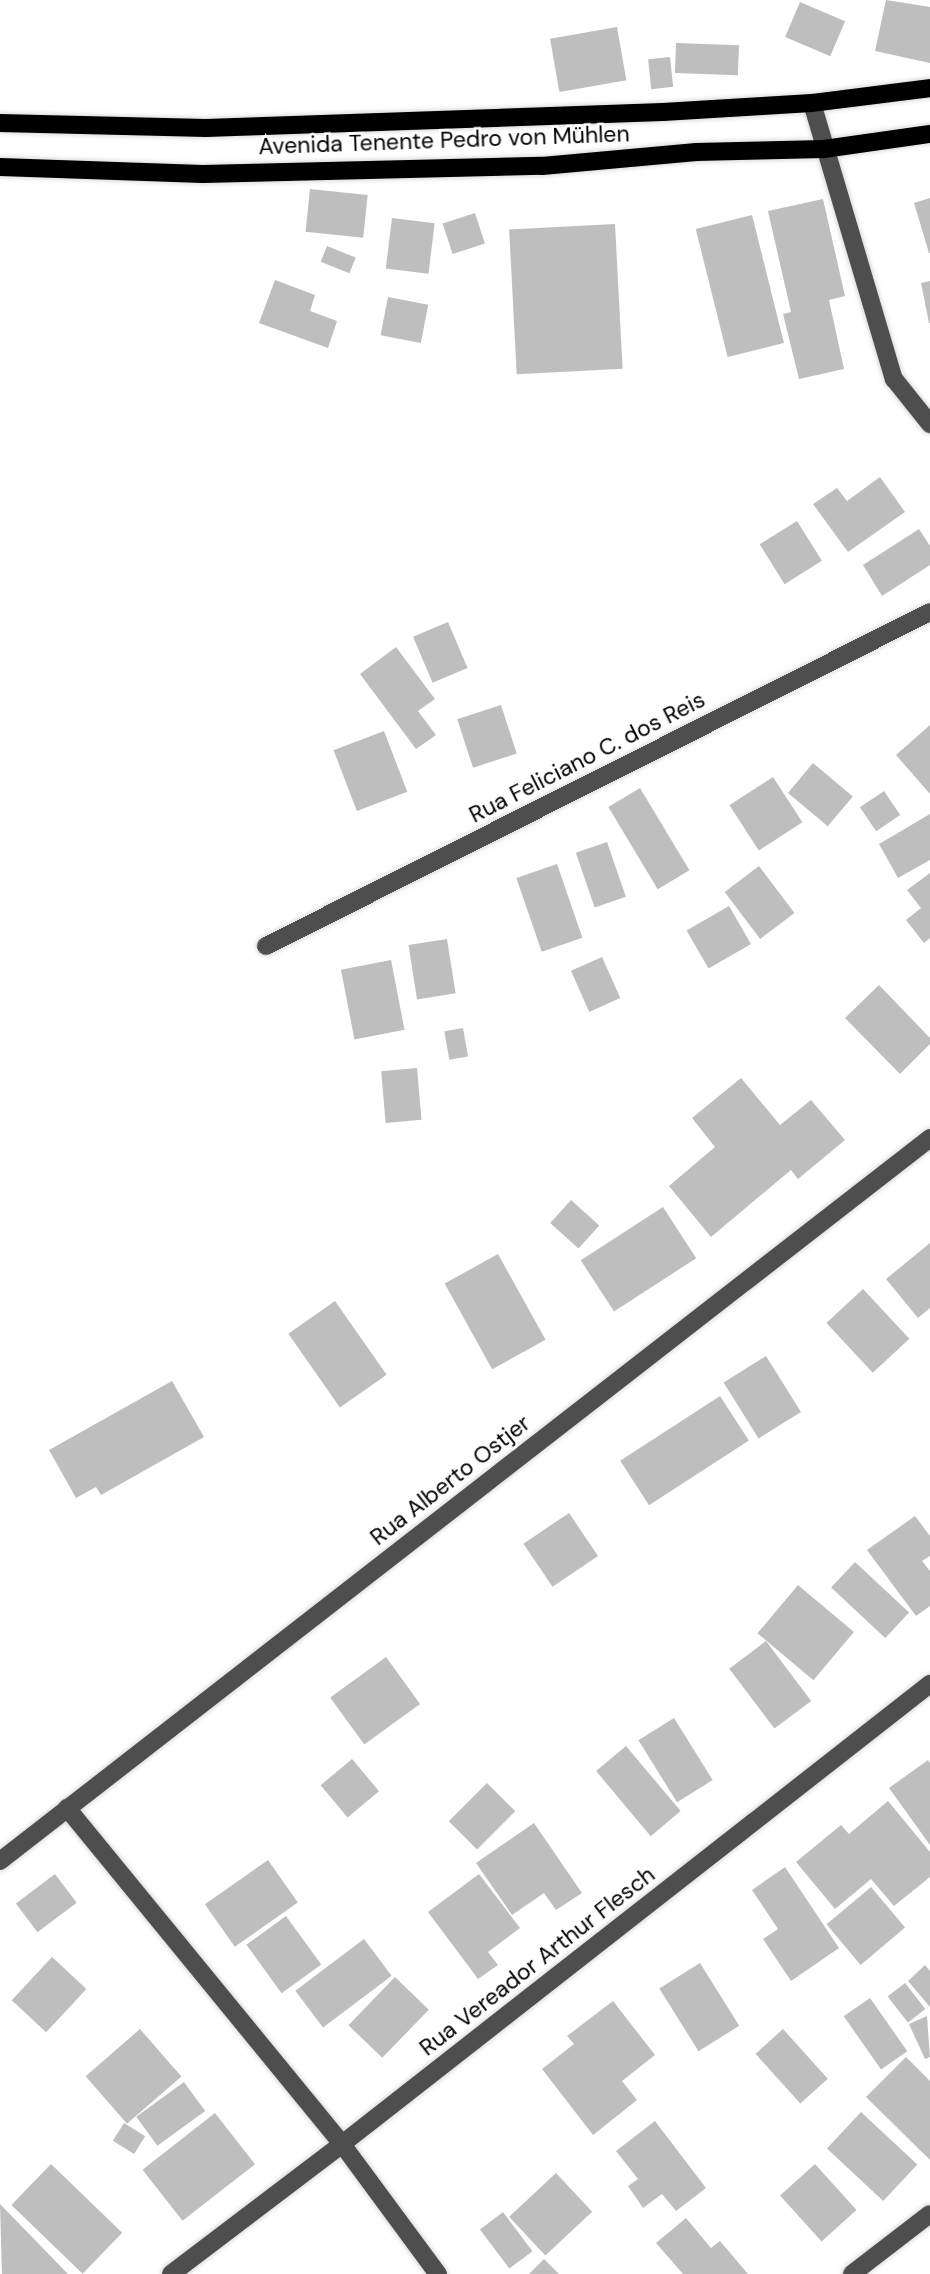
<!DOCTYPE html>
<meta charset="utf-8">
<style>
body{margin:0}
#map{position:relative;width:930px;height:2274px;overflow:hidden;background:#fff;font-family:"DM Sans",sans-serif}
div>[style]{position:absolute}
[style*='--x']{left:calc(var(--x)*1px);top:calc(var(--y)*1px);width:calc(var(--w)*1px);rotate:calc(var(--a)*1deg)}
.building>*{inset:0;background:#bebebe;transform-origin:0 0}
.roads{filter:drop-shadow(0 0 2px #dbdbdb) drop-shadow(0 0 2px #dbdbdb)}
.minor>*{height:18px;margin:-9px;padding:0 9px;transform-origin:9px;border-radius:9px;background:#4e4e4e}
.major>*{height:18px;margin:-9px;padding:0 9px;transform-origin:9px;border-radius:9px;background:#000}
span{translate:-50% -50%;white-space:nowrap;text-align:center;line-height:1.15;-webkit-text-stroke:5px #fff;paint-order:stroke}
.street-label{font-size:23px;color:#000}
</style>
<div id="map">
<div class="building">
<div style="clip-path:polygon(886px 0,930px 7px,930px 63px,875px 51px)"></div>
<div style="left:800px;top:2px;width:49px;height:38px;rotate:23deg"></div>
<div style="left:617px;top:27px;width:54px;height:68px;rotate:80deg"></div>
<div style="left:676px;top:43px;width:63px;height:30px;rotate:2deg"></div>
<div style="left:670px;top:57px;width:30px;height:22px;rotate:84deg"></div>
<div style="left:310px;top:189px;width:58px;height:43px;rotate:6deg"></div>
<div style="clip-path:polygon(930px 198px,930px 253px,929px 253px,914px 203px)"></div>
<div style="clip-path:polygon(823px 199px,845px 296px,829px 300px,844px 369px,799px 379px,783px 314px,791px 312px,768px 211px)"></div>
<div style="left:475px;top:213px;width:32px;height:34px;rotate:72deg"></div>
<div style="left:752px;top:215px;width:132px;height:58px;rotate:76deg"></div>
<div style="left:392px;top:218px;width:43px;height:51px;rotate:7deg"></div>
<div style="left:615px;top:224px;width:145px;height:106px;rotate:87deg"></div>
<div style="left:327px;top:246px;width:31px;height:17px;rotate:22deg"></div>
<div style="clip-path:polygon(275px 280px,315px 295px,310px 311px,337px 321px,328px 348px,259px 323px)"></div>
<div style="clip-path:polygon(930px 281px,930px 323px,929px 323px,921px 283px)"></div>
<div style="left:388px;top:297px;width:41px;height:39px;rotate:11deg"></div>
<div style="clip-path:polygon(880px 477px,905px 512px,848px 552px,813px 504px,837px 488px,847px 501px)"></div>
<div style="left:797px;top:521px;width:47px;height:44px;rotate:58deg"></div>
<div style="clip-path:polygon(919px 529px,930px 546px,930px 565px,882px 596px,863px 565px)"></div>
<div style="left:448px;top:622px;width:50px;height:38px;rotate:67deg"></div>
<div style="clip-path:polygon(396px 647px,435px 699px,418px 711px,436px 735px,416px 749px,360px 674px)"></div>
<div style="left:501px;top:705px;width:51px;height:46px;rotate:72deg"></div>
<div style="clip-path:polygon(930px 725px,930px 794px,896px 755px)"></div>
<div style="left:384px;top:731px;width:65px;height:54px;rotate:69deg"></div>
<div style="left:813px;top:763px;width:52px;height:39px;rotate:40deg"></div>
<div style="left:773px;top:777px;width:54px;height:52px;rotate:57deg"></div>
<div style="left:640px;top:788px;width:96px;height:37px;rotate:59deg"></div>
<div style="left:884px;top:791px;width:29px;height:29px;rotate:56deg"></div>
<div style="clip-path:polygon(930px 814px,930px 860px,898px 878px,879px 844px)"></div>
<div style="left:607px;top:842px;width:58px;height:33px;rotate:71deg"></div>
<div style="left:557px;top:864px;width:78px;height:43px;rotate:71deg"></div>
<div style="left:759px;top:866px;width:59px;height:43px;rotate:53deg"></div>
<div style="clip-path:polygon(930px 873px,930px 938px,924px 943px,906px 920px,921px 908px,907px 890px)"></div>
<div style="left:729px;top:906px;width:44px;height:49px;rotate:60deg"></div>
<div style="left:447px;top:939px;width:55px;height:39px;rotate:81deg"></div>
<div style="left:602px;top:957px;width:45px;height:34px;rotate:66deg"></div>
<div style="left:391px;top:960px;width:71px;height:51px;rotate:79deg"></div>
<div style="clip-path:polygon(879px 985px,930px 1038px,930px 1044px,900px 1074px,845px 1018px)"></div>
<div style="left:463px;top:1028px;width:29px;height:19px;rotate:80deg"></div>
<div style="left:417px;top:1068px;width:52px;height:36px;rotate:85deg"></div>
<div style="clip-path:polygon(741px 1078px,780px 1125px,811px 1100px,845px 1140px,798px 1179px,791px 1170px,711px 1237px,669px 1186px,715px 1147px,692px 1118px)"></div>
<div style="left:571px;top:1200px;width:38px;height:31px;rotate:42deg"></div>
<div style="left:663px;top:1207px;width:61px;height:98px;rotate:57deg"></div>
<div style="clip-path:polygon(930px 1243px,930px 1308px,918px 1318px,886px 1279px)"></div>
<div style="left:498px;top:1254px;width:98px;height:61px;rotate:61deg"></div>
<div style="left:863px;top:1289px;width:68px;height:50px;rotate:47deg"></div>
<div style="left:335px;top:1301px;width:90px;height:57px;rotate:55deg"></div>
<div style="left:766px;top:1356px;width:66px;height:50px;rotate:58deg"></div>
<div style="clip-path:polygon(172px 1381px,204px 1437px,101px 1495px,96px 1487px,76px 1498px,49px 1450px)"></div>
<div style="left:720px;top:1396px;width:53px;height:119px;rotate:57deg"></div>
<div style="left:569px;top:1513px;width:52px;height:55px;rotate:56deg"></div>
<div style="clip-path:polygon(915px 1516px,930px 1536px,930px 1556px,922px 1561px,930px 1571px,930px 1606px,916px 1616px,867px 1550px)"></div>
<div style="left:855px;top:1562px;width:74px;height:35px;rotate:43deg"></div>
<div style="left:798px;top:1585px;width:73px;height:63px;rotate:40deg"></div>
<div style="left:766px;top:1641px;width:75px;height:46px;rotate:53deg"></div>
<div style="left:386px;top:1657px;width:58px;height:69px;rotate:54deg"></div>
<div style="left:674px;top:1718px;width:73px;height:42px;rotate:58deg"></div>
<div style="left:626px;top:1746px;width:85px;height:39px;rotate:50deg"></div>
<div style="left:352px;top:1759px;width:42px;height:41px;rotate:50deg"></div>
<div style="clip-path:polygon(928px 1760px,930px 1763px,930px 1845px,889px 1788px)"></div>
<div style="left:487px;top:1783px;width:40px;height:54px;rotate:45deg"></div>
<div style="clip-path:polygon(888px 1801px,930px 1852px,930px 1877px,894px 1906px,871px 1879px,835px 1909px,796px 1862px,841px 1825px,849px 1834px)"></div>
<div style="clip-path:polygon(534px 1823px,582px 1893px,556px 1910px,544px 1893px,512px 1915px,476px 1863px)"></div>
<div style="left:268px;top:1860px;width:52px;height:77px;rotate:55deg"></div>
<div style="clip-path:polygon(785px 1867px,839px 1948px,791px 1981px,763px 1939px,778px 1929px,752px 1890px)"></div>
<div style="left:55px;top:1874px;width:36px;height:49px;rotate:53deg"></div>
<div style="clip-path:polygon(479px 1874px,520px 1928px,488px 1952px,498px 1965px,478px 1979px,428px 1912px)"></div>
<div style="left:871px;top:1887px;width:53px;height:58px;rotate:50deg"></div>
<div style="left:286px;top:1916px;width:60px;height:49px;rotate:54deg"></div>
<div style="left:364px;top:1939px;width:46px;height:86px;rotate:53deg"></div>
<div style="left:52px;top:1957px;width:47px;height:59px;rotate:43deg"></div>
<div style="left:700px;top:1963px;width:74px;height:48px;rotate:58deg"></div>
<div style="clip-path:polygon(925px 1965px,930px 1971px,930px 2007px,908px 1981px)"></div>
<div style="left:395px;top:1977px;width:47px;height:67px;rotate:44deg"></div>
<div style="left:905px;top:1983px;width:33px;height:22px;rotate:52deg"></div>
<div style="left:870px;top:1998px;width:65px;height:32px;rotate:55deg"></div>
<div style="clip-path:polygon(613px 2001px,655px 2055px,622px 2081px,637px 2100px,593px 2135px,542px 2069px,574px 2044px,567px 2036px)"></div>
<div style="clip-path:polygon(927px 2016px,930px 2057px,925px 2059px,909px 2024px)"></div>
<div style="left:140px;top:2029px;width:63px;height:72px;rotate:49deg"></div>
<div style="left:783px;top:2029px;width:67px;height:37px;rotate:48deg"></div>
<div style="clip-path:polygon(906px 2057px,930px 2081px,930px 2160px,866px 2097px)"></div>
<div style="left:184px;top:2082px;width:36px;height:59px;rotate:54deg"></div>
<div style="left:861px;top:2112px;width:77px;height:50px;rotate:43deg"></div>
<div style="left:215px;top:2113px;width:65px;height:92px;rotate:52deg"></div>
<div style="clip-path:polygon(655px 2121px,706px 2188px,676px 2211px,662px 2194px,643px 2208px,628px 2186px,638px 2179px,616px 2151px)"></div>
<div style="left:124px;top:2123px;width:25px;height:21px;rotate:32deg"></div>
<div style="left:51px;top:2164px;width:99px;height:57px;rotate:44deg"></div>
<div style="left:815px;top:2164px;width:62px;height:47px;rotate:48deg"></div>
<div style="left:556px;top:2173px;width:53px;height:64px;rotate:47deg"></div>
<div style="clip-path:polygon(0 2204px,68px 2274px,2px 2274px)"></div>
<div style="left:503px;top:2212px;width:49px;height:29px;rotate:53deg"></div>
<div style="clip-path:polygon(686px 2218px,711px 2248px,720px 2241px,748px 2274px,683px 2274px,656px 2243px)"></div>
<div style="clip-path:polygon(544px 2259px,559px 2274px,529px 2274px)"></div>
</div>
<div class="roads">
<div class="minor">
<div style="--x:812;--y:103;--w:288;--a:73.5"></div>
<div style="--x:894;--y:379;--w:58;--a:51.3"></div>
<div style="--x:266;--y:946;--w:743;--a:-26.7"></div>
<div style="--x:67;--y:1808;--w:434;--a:50.7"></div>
<div style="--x:342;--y:2144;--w:162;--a:53.6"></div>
<div style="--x:0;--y:1861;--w:1178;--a:-37.86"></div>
<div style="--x:171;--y:2274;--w:215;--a:-37.2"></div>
<div style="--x:342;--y:2144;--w:747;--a:-38.04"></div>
<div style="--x:852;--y:2274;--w:98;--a:-37.6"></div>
</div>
<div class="major">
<div style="--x:0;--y:123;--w:206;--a:1.4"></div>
<div style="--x:206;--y:128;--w:457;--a:-2"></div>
<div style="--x:663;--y:112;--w:149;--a:-3.5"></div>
<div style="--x:812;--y:103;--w:119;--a:-7.2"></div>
<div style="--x:0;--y:167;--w:203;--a:2"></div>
<div style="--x:203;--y:174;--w:339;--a:-1.4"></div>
<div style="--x:542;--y:166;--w:155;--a:-5.2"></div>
<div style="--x:696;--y:152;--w:128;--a:-1.3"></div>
<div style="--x:824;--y:149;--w:107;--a:-8.1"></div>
</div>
</div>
<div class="street-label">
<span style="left:444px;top:140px;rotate:-2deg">Avenida Tenente Pedro von Mühlen</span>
<span style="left:587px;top:757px;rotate:-27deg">Rua Feliciano C. dos Reis</span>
<span style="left:450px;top:1480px;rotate:-38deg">Rua Alberto Ostjer</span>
<span style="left:537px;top:1961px;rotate:-38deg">Rua Vereador Arthur Flesch</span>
</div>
</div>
